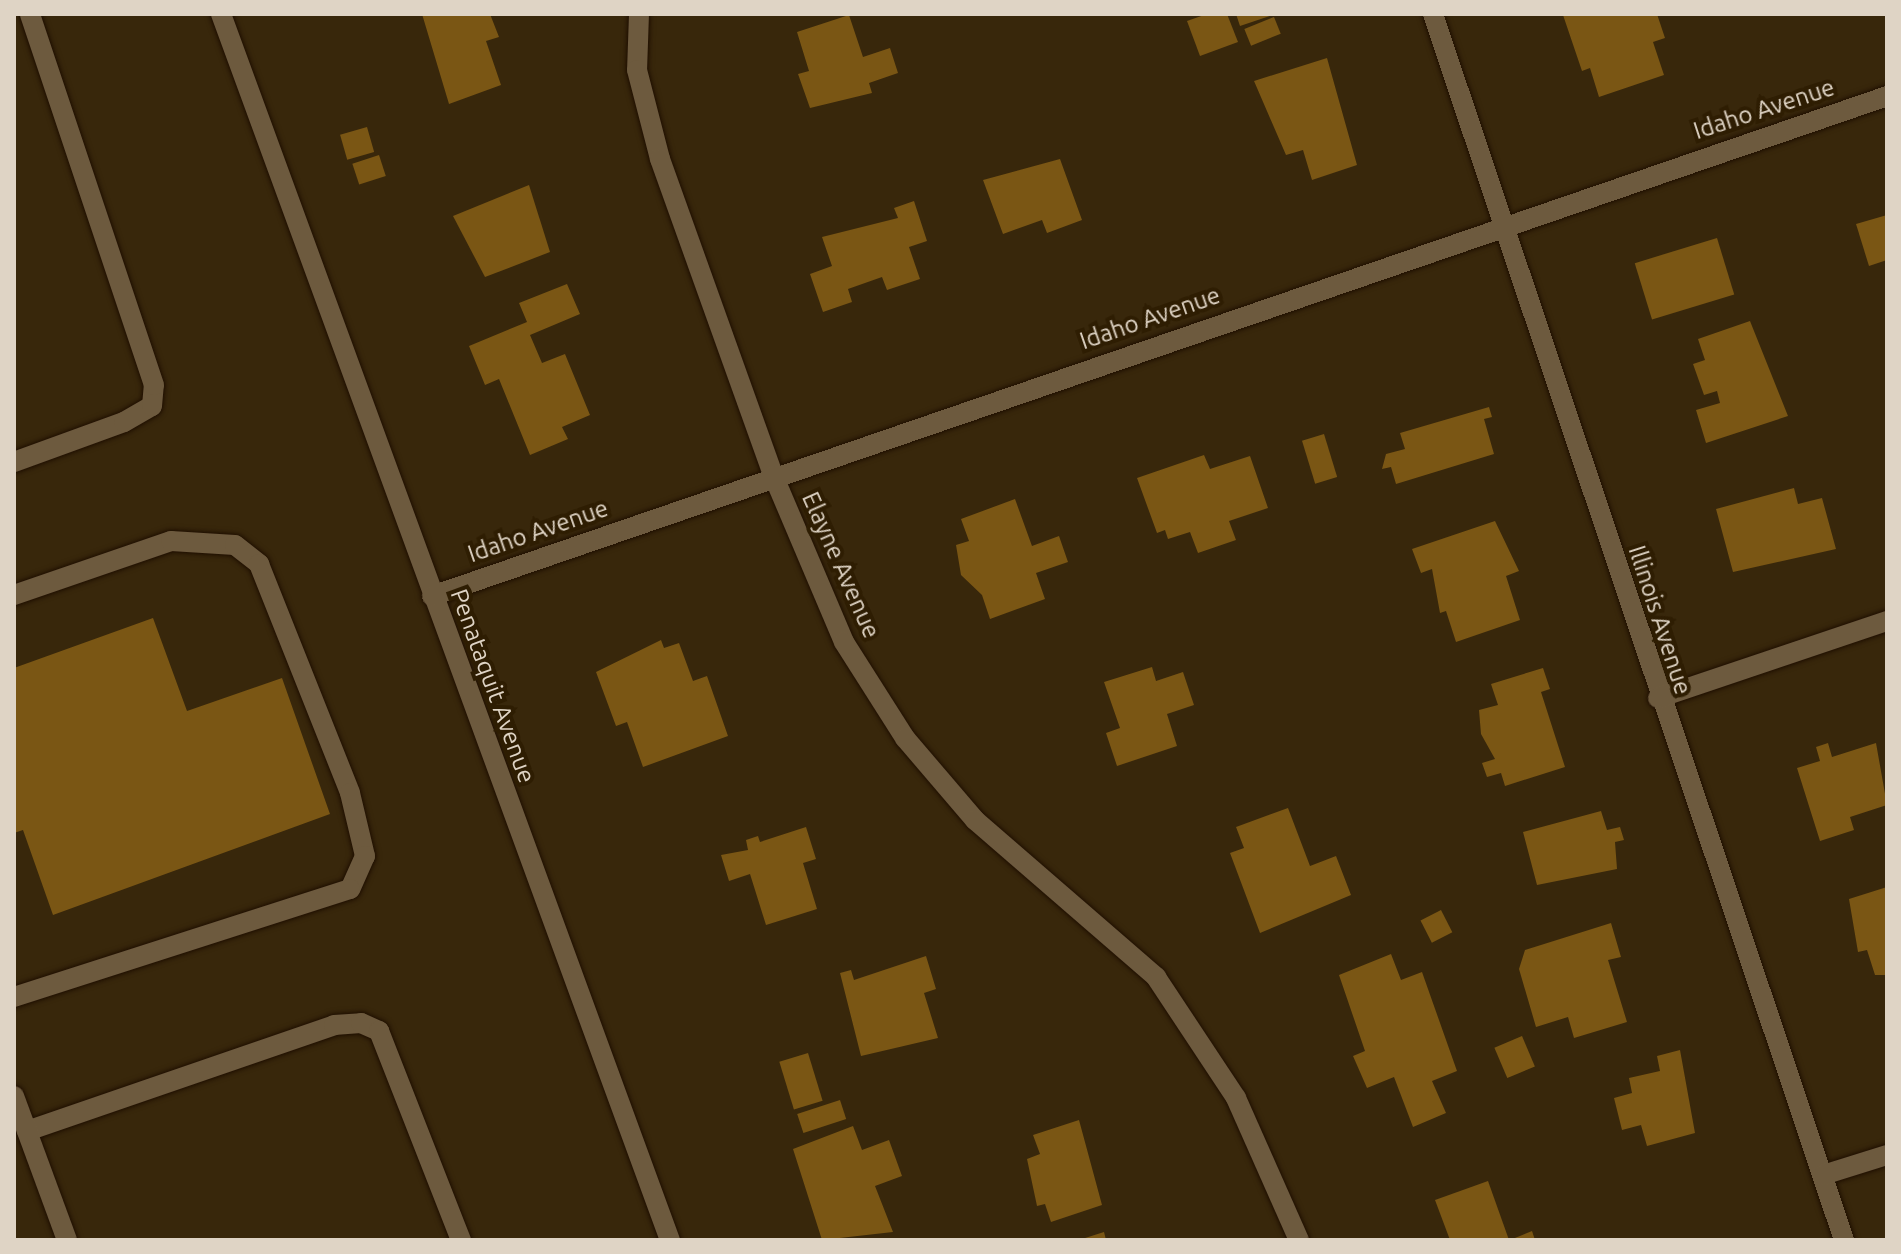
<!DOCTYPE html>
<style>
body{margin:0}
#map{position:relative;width:1901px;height:1254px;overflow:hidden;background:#38270b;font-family:Ubuntu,sans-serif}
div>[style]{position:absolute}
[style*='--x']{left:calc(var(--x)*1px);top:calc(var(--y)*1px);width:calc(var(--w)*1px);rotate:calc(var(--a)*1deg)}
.building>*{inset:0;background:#7a5614;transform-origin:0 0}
.roads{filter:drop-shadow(0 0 2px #1f0f00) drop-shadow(0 0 2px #1f0f00)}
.service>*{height:20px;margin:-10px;padding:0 10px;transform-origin:10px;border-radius:10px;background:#6d5a3e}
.minor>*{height:20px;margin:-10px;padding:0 10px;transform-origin:10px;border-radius:10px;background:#6d5a3e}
span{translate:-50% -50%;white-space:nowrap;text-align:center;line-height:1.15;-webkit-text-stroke:8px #2e1d02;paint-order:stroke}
.street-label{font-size:24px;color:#dfd4c5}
.frame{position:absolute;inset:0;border:16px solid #dfd4c5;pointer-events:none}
</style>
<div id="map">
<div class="building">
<div style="clip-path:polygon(422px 14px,490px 14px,499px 37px,486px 41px,501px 85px,449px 104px)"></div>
<div style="clip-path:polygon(1207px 14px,1227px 14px,1238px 42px,1200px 56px,1187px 21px)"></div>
<div style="clip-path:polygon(1236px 14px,1273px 14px,1273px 15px,1240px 26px)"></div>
<div style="clip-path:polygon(1657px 14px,1665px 38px,1653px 42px,1664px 75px,1599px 97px,1590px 68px,1582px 71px,1563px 15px)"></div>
<div style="clip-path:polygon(849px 15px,863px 57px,890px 48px,898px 73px,869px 83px,872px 93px,810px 108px,798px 74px,809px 71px,797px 32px)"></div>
<div style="left:1274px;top:17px;width:18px;height:32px;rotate:68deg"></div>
<div style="clip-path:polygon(1327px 58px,1357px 165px,1312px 180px,1303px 150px,1286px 155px,1254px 81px)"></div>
<div style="left:367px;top:127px;width:26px;height:28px;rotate:74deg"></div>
<div style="left:379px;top:155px;width:22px;height:28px;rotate:72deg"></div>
<div style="clip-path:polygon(1060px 159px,1082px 220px,1047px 233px,1042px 220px,1003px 234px,983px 180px)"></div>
<div style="clip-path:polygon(529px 185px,550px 252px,485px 277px,453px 216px)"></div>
<div style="clip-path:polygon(914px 201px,927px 241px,909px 247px,920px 279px,887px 290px,882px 277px,848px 289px,852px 302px,823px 312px,810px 274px,832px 266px,822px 237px,898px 218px,894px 208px)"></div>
<div style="clip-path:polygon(1887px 215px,1887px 260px,1869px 266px,1856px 224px)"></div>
<div style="left:1717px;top:238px;width:59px;height:86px;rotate:73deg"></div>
<div style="clip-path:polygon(567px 284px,580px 314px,530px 335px,542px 363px,565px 354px,590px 415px,562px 427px,568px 439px,530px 455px,499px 379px,485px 385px,469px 346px,527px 322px,519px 303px)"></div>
<div style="clip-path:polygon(1750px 321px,1788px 416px,1706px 443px,1696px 410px,1720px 403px,1717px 391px,1704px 395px,1693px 364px,1705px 360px,1698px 339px)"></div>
<div style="clip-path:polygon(1489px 407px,1492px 417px,1484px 419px,1494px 454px,1396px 484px,1391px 467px,1382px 469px,1386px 454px,1405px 449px,1400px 433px)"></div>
<div style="left:1324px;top:434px;width:45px;height:23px;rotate:73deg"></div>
<div style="clip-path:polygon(1204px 455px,1210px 469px,1250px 456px,1268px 508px,1229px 521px,1236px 540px,1198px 553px,1190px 532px,1168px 539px,1165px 530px,1157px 533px,1137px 478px)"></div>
<div style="clip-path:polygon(1794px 488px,1798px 504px,1822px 498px,1836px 549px,1733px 572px,1716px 509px)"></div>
<div style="clip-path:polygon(1015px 499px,1032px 546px,1059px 536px,1068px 562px,1036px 573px,1045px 599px,990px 619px,982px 595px,961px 575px,956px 545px,969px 541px,961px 519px)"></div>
<div style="clip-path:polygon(1495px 521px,1519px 571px,1506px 576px,1520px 620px,1456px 642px,1446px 611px,1440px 613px,1432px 569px,1421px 573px,1412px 549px)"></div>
<div style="clip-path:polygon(153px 618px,187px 711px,282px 678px,330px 814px,53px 915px,23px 830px,14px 833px,14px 668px)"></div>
<div style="clip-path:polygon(661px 640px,664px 648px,679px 643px,693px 681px,707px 676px,728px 736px,643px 767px,627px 722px,616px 726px,596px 672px)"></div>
<div style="clip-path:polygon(1152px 667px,1156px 681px,1183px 672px,1194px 705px,1167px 714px,1177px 746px,1117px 766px,1106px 733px,1120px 728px,1104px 682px)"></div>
<div style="clip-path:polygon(1543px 668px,1550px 689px,1541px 692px,1565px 767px,1505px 786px,1501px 773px,1487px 777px,1482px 763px,1495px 759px,1481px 734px,1479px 710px,1498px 705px,1491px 684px)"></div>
<div style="clip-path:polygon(1828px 743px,1832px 757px,1876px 743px,1887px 805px,1850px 817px,1854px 830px,1820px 841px,1797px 768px,1820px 761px,1816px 747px)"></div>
<div style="clip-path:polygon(1288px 808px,1310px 866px,1336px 856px,1351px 895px,1260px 933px,1230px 853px,1244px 848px,1236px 827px)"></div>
<div style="clip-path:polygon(1601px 811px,1607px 830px,1620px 827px,1624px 840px,1615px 842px,1617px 869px,1537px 885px,1523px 832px)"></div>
<div style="clip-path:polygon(806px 827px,816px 859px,803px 863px,817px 909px,766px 925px,750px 874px,729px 881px,721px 855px,748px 850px,746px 840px,758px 836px,760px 842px)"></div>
<div style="clip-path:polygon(1887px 887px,1887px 975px,1875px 975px,1867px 950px,1858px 952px,1849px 899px)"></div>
<div style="left:1441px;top:910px;width:25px;height:23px;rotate:63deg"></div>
<div style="clip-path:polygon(1611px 923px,1621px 957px,1608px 960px,1627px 1022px,1574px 1038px,1568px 1017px,1536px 1027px,1519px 969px,1525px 950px)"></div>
<div style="clip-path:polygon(1391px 954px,1401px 980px,1422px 972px,1457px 1071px,1432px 1081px,1446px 1113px,1413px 1127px,1394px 1077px,1367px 1088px,1353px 1056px,1365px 1051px,1339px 975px)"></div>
<div style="clip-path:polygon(926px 956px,936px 989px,924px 993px,938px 1038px,861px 1056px,840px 973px,851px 970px,854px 980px)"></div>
<div style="left:1522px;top:1036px;width:33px;height:30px;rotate:67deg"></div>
<div style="clip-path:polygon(1680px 1050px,1695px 1133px,1647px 1146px,1641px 1125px,1622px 1130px,1614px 1098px,1632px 1093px,1629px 1078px,1660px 1071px,1657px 1056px)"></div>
<div style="left:808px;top:1053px;width:50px;height:30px;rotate:73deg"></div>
<div style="left:840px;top:1100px;width:20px;height:45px;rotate:72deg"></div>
<div style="clip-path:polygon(1079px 1120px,1102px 1205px,1051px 1222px,1045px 1204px,1037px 1206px,1027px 1159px,1040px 1154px,1033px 1135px)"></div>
<div style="clip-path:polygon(853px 1126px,862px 1150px,889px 1140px,902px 1176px,875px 1186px,893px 1232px,822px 1240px,793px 1149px)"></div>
<div style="clip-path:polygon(1488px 1181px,1509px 1240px,1450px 1240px,1435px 1200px)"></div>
<div style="clip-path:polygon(1532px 1231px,1535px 1240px,1510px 1240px)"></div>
<div style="clip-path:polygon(1104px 1232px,1106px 1240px,1082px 1240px,1082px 1239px)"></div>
</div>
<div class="roads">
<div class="service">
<div style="--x:14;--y:462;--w:117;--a:-20"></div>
<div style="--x:124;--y:422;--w:32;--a:-30"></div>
<div style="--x:152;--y:406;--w:21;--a:-85"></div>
<div style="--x:154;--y:385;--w:391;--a:-108.5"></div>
<div style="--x:14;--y:595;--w:166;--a:-19"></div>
<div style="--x:171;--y:541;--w:64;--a:3.6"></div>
<div style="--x:235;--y:545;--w:31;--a:38"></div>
<div style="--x:259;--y:564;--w:246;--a:68.3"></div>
<div style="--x:350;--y:793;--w:65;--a:76.6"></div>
<div style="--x:365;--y:856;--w:36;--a:114"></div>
<div style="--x:350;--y:889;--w:353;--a:162.2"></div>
<div style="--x:27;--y:1131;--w:325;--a:-19"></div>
<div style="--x:334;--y:1025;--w:27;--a:-4"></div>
<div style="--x:361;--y:1023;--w:20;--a:24"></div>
<div style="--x:379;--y:1031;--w:225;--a:68.6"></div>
</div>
<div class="minor">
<div style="--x:221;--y:14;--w:1306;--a:69.89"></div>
<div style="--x:639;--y:14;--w:56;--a:92"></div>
<div style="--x:637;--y:70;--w:92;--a:75.5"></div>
<div style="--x:660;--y:159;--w:338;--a:70.3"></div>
<div style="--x:774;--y:477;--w:179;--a:67"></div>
<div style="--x:844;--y:642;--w:114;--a:57.6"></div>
<div style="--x:905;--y:738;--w:108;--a:49.5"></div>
<div style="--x:975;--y:820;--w:240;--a:40.9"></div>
<div style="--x:1156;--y:977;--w:145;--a:56.5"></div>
<div style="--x:1236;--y:1098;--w:155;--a:66.1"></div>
<div style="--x:1433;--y:14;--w:1293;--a:71.47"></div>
<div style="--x:432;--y:596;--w:1539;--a:-18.96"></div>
<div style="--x:1658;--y:698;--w:242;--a:-18.6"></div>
<div style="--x:14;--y:1096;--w:153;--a:69.8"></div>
<div style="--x:1823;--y:1175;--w:67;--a:-17.4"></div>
</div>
</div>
<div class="street-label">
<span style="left:1764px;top:109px;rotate:-18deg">Idaho Avenue</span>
<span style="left:1150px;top:318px;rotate:-19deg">Idaho Avenue</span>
<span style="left:538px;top:531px;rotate:-19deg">Idaho Avenue</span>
<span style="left:841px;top:565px;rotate:66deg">Elayne Avenue</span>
<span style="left:1660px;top:620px;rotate:72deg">Illinois Avenue</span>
<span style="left:493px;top:686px;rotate:70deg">Penataquit Avenue</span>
</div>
<div class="frame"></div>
</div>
